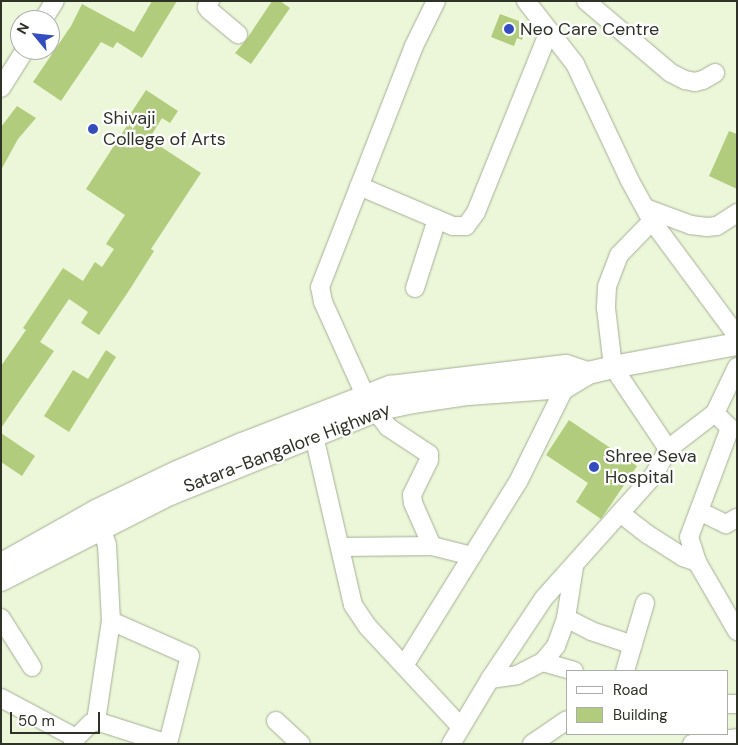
<!DOCTYPE html>
<style>
body{margin:0}
#map{position:relative;width:738px;height:745px;overflow:hidden;background:#ecf7da;font-family:"DM Sans",sans-serif}
div>[style]{position:absolute}
[style*='--x']{left:calc(var(--x)*1px);top:calc(var(--y)*1px);width:calc(var(--w)*1px);rotate:calc(var(--a)*1deg)}
.building>*{inset:0;background:#b1cc7c}
.roads{filter:drop-shadow(0 0 1px #a5af94) drop-shadow(0 0 1px #a5af94)}
.minor>*{height:18px;margin:-9px;padding:0 9px;transform-origin:9px;border-radius:9px;background:#fff}
.major>*{height:22px;margin:-11px;padding:0 11px;transform-origin:11px;border-radius:11px;background:#fff}
.dots>*{width:14px;height:14px;translate:-50% -50%;box-sizing:border-box;border:2px solid #fff;border-radius:50%}
span{translate:-50% -50%;white-space:nowrap;text-align:center;line-height:1.15;-webkit-text-stroke:4.5px #fff;paint-order:stroke}
.poi-label{font-size:18px;color:#2e3227}
.left{translate:0 -50%;text-align:left}
.street-label{font-size:18px;color:#2e3227}
.frame{position:absolute;inset:0;border:2px solid #2e3227;pointer-events:none}
.legend{position:absolute;left:566px;top:670px;width:162px;height:65px;box-sizing:border-box;background:#fff;border:1px solid #abada9;margin:0;padding:6px 9px;list-style:none;font-size:15px;color:#2e3227}
.legend li{display:flex;align-items:center;gap:10px;height:25px}
.legend b{width:25px;border:1px solid #abada9}
.north{position:absolute;left:10px;top:10px;width:50px;height:50px;box-sizing:border-box;background:#fff;border:1px solid #abada9;border-radius:50%;rotate:298deg;font-size:14px;font-weight:700;line-height:20px;text-align:center;color:#2e3227}
.north::after{content:'';display:block;margin:auto;width:18px;height:22px;background:#344dbe;clip-path:polygon(50% 0,100% 100%,50% 72%,0 100%)}
.scale{position:absolute;left:10px;top:712px;width:90px;height:22px;box-sizing:border-box;border:2px solid #2e3227;border-top:0;padding-left:6px;font-size:15px;line-height:18px;white-space:nowrap;color:#2e3227;-webkit-text-stroke:4px #fff;paint-order:stroke}
</style>
<div id="map">
<div class="building">
<div style="clip-path:polygon(152px 1px,177px 1px,142px 58px,117px 42px,113px 48px,101px 42px,61px 101px,33px 82px,71px 26px,82px 4px,134px 32px)"></div>
<div style="clip-path:polygon(272px 1px,280px 1px,290px 8px,251px 64px,235px 53px,246px 40px)"></div>
<div style="clip-path:polygon(500px 14px,527px 24px,522px 40px,517px 38px,514px 46px,491px 37px)"></div>
<div style="clip-path:polygon(146px 90px,178px 111px,170px 123px,162px 118px,149px 139px,201px 173px,151px 249px,154px 251px,130px 289px,99px 335px,81px 323px,88px 312px,69px 299px,40px 342px,54px 351px,1px 428px,1px 366px,26px 330px,23px 328px,63px 268px,83px 281px,95px 262px,102px 267px,114px 249px,106px 244px,125px 215px,86px 189px,132px 118px,129px 116px)"></div>
<div style="clip-path:polygon(17px 106px,36px 118px,18px 139px,1px 170px,1px 127px)"></div>
<div style="clip-path:polygon(729px 131px,737px 134px,737px 189px,709px 176px)"></div>
<div style="clip-path:polygon(106px 350px,116px 357px,69px 432px,44px 416px,73px 370px,88px 379px)"></div>
<div style="clip-path:polygon(569px 420px,637px 466px,601px 519px,576px 502px,588px 483px,546px 455px)"></div>
<div style="clip-path:polygon(1px 433px,35px 456px,22px 476px,1px 462px)"></div>
</div>
<div class="roads">
<div class="minor">
<div style="--x:210;--y:1;--w:7;--a:117"></div>
<div style="--x:207;--y:7;--w:4;--a:56"></div>
<div style="--x:209;--y:10;--w:38;--a:40"></div>
<div style="--x:526;--y:1;--w:80;--a:52.1"></div>
<div style="--x:575;--y:64;--w:129;--a:64.8"></div>
<div style="--x:630;--y:181;--w:46;--a:61.2"></div>
<div style="--x:652;--y:221;--w:143;--a:53.5"></div>
<div style="--x:586;--y:1;--w:111;--a:40.3"></div>
<div style="--x:671;--y:73;--w:16;--a:27"></div>
<div style="--x:685;--y:80;--w:10;--a:11"></div>
<div style="--x:695;--y:82;--w:8;--a:-14"></div>
<div style="--x:703;--y:80;--w:14;--a:-30"></div>
<div style="--x:43;--y:20;--w:22;--a:-58"></div>
<div style="--x:1;--y:88;--w:45;--a:-57.7"></div>
<div style="--x:359;--y:186;--w:102;--a:23.1"></div>
<div style="--x:453;--y:226;--w:13;--a:0"></div>
<div style="--x:466;--y:226;--w:17;--a:-54"></div>
<div style="--x:476;--y:212;--w:195;--a:-68"></div>
<div style="--x:645;--y:208;--w:49;--a:20.3"></div>
<div style="--x:691;--y:225;--w:16;--a:7"></div>
<div style="--x:707;--y:227;--w:10;--a:-6"></div>
<div style="--x:717;--y:226;--w:24;--a:-33"></div>
<div style="--x:652;--y:221;--w:47;--a:134.1"></div>
<div style="--x:619;--y:255;--w:34;--a:111"></div>
<div style="--x:607;--y:287;--w:21;--a:93"></div>
<div style="--x:606;--y:308;--w:59;--a:83.2"></div>
<div style="--x:613;--y:367;--w:99;--a:56.1"></div>
<div style="--x:415;--y:288;--w:72;--a:-72.3"></div>
<div style="--x:365;--y:395;--w:102;--a:-114.3"></div>
<div style="--x:323;--y:302;--w:15;--a:-101"></div>
<div style="--x:320;--y:287;--w:259;--a:-68.7"></div>
<div style="--x:414;--y:46;--w:50;--a:-63.9"></div>
<div style="--x:380;--y:409;--w:10;--a:79"></div>
<div style="--x:382;--y:419;--w:10;--a:53"></div>
<div style="--x:388;--y:427;--w:49;--a:33.4"></div>
<div style="--x:429;--y:454;--w:6;--a:90"></div>
<div style="--x:429;--y:460;--w:39;--a:116"></div>
<div style="--x:412;--y:495;--w:8;--a:83"></div>
<div style="--x:413;--y:503;--w:47;--a:66.2"></div>
<div style="--x:715;--y:413;--w:21;--a:45"></div>
<div style="--x:730;--y:428;--w:116;--a:110.6"></div>
<div style="--x:689;--y:537;--w:26;--a:72"></div>
<div style="--x:697;--y:562;--w:80;--a:59.9"></div>
<div style="--x:314;--y:436;--w:173;--a:77"></div>
<div style="--x:353;--y:605;--w:27;--a:56"></div>
<div style="--x:368;--y:627;--w:135;--a:47.1"></div>
<div style="--x:699;--y:511;--w:30;--a:26"></div>
<div style="--x:726;--y:524;--w:13;--a:-29"></div>
<div style="--x:620;--y:513;--w:34;--a:38"></div>
<div style="--x:647;--y:534;--w:43;--a:32.6"></div>
<div style="--x:683;--y:557;--w:15;--a:20"></div>
<div style="--x:341;--y:547;--w:91;--a:-0.6"></div>
<div style="--x:432;--y:546;--w:41;--a:14"></div>
<div style="--x:1;--y:618;--w:58;--a:57.7"></div>
<div style="--x:566;--y:618;--w:28;--a:27"></div>
<div style="--x:591;--y:631;--w:44;--a:18.4"></div>
<div style="--x:111;--y:621;--w:86;--a:23.9"></div>
<div style="--x:190;--y:656;--w:90;--a:104.2"></div>
<div style="--x:543;--y:662;--w:32;--a:16"></div>
<div style="--x:405;--y:664;--w:214;--a:-58.2"></div>
<div style="--x:518;--y:482;--w:106;--a:-63.7"></div>
<div style="--x:565;--y:387;--w:10;--a:-84"></div>
<div style="--x:625;--y:671;--w:71;--a:-73.6"></div>
<div style="--x:490;--y:679;--w:27;--a:-8"></div>
<div style="--x:517;--y:675;--w:29;--a:-27"></div>
<div style="--x:543;--y:662;--w:21;--a:-51"></div>
<div style="--x:556;--y:646;--w:30;--a:-70"></div>
<div style="--x:566;--y:618;--w:52;--a:-81.1"></div>
<div style="--x:1;--y:698;--w:85;--a:28.1"></div>
<div style="--x:76;--y:738;--w:7;--a:117"></div>
<div style="--x:727;--y:704;--w:10;--a:0"></div>
<div style="--x:96;--y:721;--w:101;--a:-81.5"></div>
<div style="--x:111;--y:621;--w:76;--a:-93"></div>
<div style="--x:107;--y:545;--w:18;--a:-109"></div>
<div style="--x:276;--y:721;--w:34;--a:43"></div>
<div style="--x:76;--y:738;--w:21;--a:-45"></div>
<div style="--x:91;--y:723;--w:5;--a:-22"></div>
<div style="--x:96;--y:721;--w:76;--a:17.7"></div>
<div style="--x:451;--y:744;--w:76;--a:-59"></div>
<div style="--x:490;--y:679;--w:97;--a:-56.3"></div>
<div style="--x:544;--y:598;--w:165;--a:-48.2"></div>
<div style="--x:654;--y:475;--w:30;--a:-62"></div>
<div style="--x:668;--y:449;--w:59;--a:-37.5"></div>
<div style="--x:715;--y:413;--w:51;--a:-64.4"></div>
<div style="--x:532;--y:744;--w:42;--a:-34.4"></div>
<div style="--x:692;--y:744;--w:45;--a:-7.6"></div>
</div>
<div class="major">
<div style="--x:7;--y:561;--w:102;--a:-29.3"></div>
<div style="--x:96;--y:511;--w:90;--a:-25.7"></div>
<div style="--x:177;--y:472;--w:71;--a:-23.3"></div>
<div style="--x:242;--y:444;--w:159;--a:-21.1"></div>
<div style="--x:390;--y:387;--w:177;--a:-6.8"></div>
<div style="--x:566;--y:366;--w:23;--a:18"></div>
<div style="--x:1;--y:580;--w:190;--a:-27"></div>
<div style="--x:170;--y:494;--w:227;--a:-22"></div>
<div style="--x:380;--y:409;--w:34;--a:-12"></div>
<div style="--x:413;--y:402;--w:56;--a:-8.3"></div>
<div style="--x:468;--y:394;--w:97;--a:-4.1"></div>
<div style="--x:565;--y:387;--w:27;--a:-31"></div>
<div style="--x:588;--y:373;--w:26;--a:-13"></div>
<div style="--x:613;--y:367;--w:126;--a:-10.5"></div>
</div>
</div>
<div class="dots">
<div style="left:509px;top:29px;background:#344dbe"></div>
<div style="left:93px;top:129px;background:#344dbe"></div>
<div style="left:594px;top:467px;background:#344dbe"></div>
</div>
<div class="poi-label">
<span class="left" style="left:520px;top:29px">Neo Care Centre</span>
<span class="left" style="left:103px;top:129px">Shivaji<br>College of Arts</span>
<span class="left" style="left:605px;top:467px">Shree Seva<br>Hospital</span>
</div>
<div class="street-label">
<span style="left:287px;top:448px;rotate:-21deg">Satara-Bangalore Highway</span>
</div>
<div class="frame"></div>
<ul class="legend">
<li><b style="height:6px;background:#fff"></b>Road</li>
<li><b style="height:14px;background:#b1cc7c"></b>Building</li>
</ul>
<div class="north">N</div>
<div class="scale">50 m</div>
</div>
